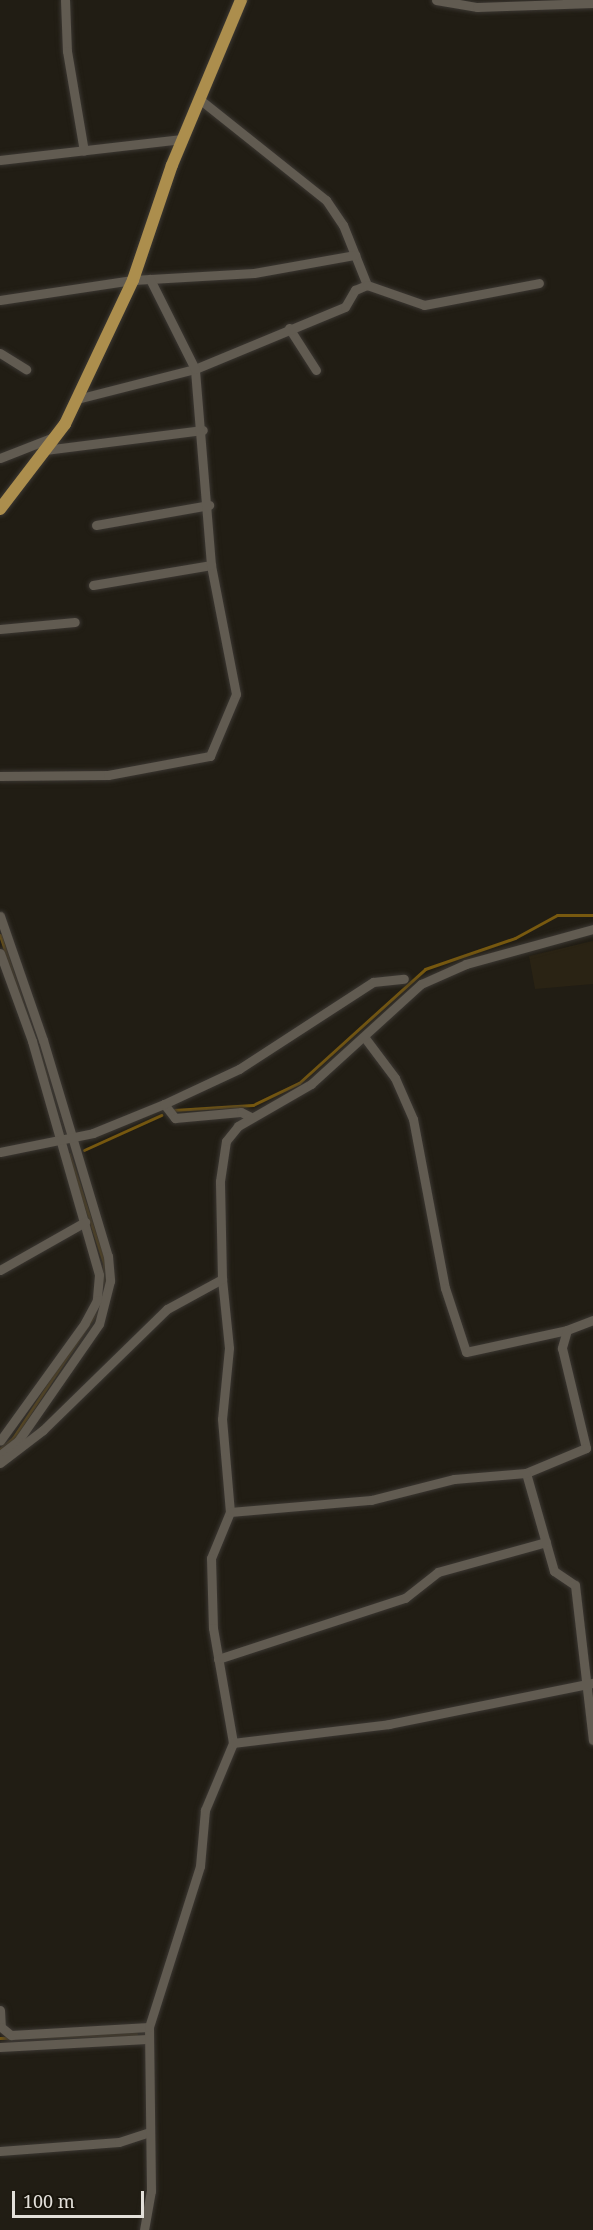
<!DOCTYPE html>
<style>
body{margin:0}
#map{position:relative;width:593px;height:2230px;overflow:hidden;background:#211d14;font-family:"Noto Serif",serif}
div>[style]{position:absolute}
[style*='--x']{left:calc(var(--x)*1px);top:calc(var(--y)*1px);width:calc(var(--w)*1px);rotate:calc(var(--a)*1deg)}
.built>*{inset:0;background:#2a2314}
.stream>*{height:3px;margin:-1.5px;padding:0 1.5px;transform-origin:1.5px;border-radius:1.5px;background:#78590f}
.roads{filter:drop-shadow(0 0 2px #3b3732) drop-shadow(0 0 2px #3b3732)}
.minor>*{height:9px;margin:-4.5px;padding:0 4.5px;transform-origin:4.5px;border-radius:4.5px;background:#615b51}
.major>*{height:12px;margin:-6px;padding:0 6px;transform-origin:6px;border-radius:6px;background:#ac8e4d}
span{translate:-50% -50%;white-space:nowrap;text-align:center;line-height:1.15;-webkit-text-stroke:6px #18140b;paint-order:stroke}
.scale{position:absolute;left:12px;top:2191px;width:132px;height:27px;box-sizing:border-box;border:3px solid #e3e0da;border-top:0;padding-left:8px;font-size:18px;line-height:21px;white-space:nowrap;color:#e3e0da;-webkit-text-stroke:4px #18140b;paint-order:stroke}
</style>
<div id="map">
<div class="built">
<div style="clip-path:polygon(593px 941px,593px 984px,535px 989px,529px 956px)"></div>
</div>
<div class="stream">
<div style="--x:0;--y:935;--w:151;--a:71.8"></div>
<div style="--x:174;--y:1110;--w:79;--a:-3.6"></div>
<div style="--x:253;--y:1105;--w:51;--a:-25.6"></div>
<div style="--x:299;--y:1083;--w:170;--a:-42.1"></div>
<div style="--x:425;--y:969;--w:95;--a:-19"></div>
<div style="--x:515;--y:938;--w:48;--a:-28.7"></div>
<div style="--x:557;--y:915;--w:36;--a:0"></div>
<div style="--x:84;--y:1150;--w:85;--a:-24.4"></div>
<div style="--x:69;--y:1154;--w:114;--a:72.2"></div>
<div style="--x:104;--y:1263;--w:24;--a:90"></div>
<div style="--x:0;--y:1449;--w:17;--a:-40"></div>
<div style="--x:13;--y:1438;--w:156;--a:-56.5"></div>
<div style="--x:0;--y:2038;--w:136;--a:-1.7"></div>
</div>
<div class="roads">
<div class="minor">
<div style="--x:65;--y:0;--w:51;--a:87.8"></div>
<div style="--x:67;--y:51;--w:101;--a:80.4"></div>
<div style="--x:436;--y:0;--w:42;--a:9.7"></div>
<div style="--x:477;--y:7;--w:116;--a:-2"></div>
<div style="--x:198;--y:98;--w:164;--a:38.6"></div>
<div style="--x:326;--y:200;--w:30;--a:56"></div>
<div style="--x:343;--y:225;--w:65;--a:68.2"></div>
<div style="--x:0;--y:160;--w:183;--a:-6.6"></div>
<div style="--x:0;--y:300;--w:134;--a:-8.6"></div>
<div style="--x:133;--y:280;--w:121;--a:-3.3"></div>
<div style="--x:254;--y:273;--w:103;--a:-10.1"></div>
<div style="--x:289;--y:328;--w:50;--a:57.3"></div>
<div style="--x:0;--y:353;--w:31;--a:32"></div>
<div style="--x:77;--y:399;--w:122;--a:-14.3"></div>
<div style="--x:195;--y:369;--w:162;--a:-22.5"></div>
<div style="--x:345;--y:307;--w:20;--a:-60"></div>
<div style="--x:355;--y:290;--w:13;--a:-23"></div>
<div style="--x:367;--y:285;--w:60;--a:19.3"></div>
<div style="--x:424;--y:305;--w:117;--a:-10.8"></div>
<div style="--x:45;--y:450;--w:159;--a:-7.2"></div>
<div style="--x:0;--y:458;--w:60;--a:-21.4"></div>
<div style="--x:96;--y:525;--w:115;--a:-10"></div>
<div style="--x:93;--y:585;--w:120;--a:-9.6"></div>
<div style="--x:0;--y:629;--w:75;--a:-5.3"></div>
<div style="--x:0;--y:776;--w:108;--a:-0.5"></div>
<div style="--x:108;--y:775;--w:104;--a:-10.6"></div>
<div style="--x:210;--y:756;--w:67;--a:-67.2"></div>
<div style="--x:236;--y:694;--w:131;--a:-101"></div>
<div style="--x:211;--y:565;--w:197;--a:-94.7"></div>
<div style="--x:195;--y:369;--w:101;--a:-116.6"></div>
<div style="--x:0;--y:916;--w:131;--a:70.9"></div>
<div style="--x:43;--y:1040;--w:226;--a:73.3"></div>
<div style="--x:108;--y:1256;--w:25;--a:85"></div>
<div style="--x:110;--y:1281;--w:44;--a:104.3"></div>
<div style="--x:99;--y:1324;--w:142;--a:124.7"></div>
<div style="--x:18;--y:1441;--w:23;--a:142"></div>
<div style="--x:0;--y:953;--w:94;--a:70"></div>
<div style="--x:32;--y:1041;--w:243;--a:74"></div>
<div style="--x:99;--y:1275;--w:25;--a:95"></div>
<div style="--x:97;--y:1300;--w:26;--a:118"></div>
<div style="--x:85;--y:1323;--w:145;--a:125.8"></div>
<div style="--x:365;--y:1038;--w:50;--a:53.1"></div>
<div style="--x:395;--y:1078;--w:45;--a:66.3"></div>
<div style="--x:413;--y:1119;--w:172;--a:79.3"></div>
<div style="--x:445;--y:1288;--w:67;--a:71.8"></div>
<div style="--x:466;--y:1352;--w:103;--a:-12.3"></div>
<div style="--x:164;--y:1104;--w:18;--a:52"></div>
<div style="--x:175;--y:1118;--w:66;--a:-5.2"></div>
<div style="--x:241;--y:1112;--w:11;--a:27"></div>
<div style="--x:0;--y:1152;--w:95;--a:-11.5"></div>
<div style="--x:93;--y:1133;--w:77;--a:-22.2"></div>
<div style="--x:164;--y:1104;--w:83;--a:-25"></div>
<div style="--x:239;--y:1069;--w:160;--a:-33"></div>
<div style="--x:373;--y:982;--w:31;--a:-6"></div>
<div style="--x:0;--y:1270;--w:98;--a:-29.5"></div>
<div style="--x:222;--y:1279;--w:69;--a:84.2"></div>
<div style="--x:229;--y:1348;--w:71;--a:95.6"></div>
<div style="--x:222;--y:1419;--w:93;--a:85.1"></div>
<div style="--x:230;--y:1512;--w:50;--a:112.4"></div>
<div style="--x:211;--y:1558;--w:70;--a:88.4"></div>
<div style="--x:213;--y:1628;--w:117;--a:80.1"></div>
<div style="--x:593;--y:1320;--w:28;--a:159"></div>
<div style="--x:567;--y:1330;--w:19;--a:106"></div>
<div style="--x:562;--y:1348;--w:103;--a:76.5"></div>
<div style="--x:586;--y:1448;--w:65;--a:157.4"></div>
<div style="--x:526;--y:1473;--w:102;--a:74.1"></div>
<div style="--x:554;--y:1571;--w:25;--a:34"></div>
<div style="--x:575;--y:1585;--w:156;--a:83.4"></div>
<div style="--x:0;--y:1463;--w:54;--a:-37.5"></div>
<div style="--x:43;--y:1430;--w:173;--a:-44.3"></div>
<div style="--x:167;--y:1309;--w:63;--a:-28.6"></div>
<div style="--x:222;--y:1279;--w:98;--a:-91.2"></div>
<div style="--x:220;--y:1181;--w:40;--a:-81.5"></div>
<div style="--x:226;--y:1141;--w:19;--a:-51"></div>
<div style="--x:238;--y:1126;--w:84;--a:-29.9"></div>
<div style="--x:311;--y:1084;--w:149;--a:-42.3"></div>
<div style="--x:421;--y:984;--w:49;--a:-24"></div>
<div style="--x:466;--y:964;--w:132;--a:-15.4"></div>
<div style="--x:230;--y:1512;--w:142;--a:-4.9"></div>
<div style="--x:371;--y:1500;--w:86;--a:-14.2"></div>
<div style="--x:454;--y:1479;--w:72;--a:-4.8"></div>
<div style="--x:218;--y:1659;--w:197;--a:-18.1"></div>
<div style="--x:405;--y:1598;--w:42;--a:-38.2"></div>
<div style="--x:438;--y:1572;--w:112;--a:-15.5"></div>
<div style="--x:0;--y:2010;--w:17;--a:87"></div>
<div style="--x:1;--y:2027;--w:13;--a:39"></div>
<div style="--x:11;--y:2035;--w:138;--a:-3.3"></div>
<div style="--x:0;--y:2047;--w:147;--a:-3.1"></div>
<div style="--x:0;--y:2151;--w:119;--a:-4.3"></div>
<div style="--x:119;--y:2142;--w:29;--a:-18"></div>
<div style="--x:144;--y:2230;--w:40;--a:-80"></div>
<div style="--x:151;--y:2191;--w:164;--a:-90.7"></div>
<div style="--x:149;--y:2027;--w:169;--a:-72.4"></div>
<div style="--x:200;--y:1866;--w:56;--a:-84.9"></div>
<div style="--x:205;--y:1810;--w:73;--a:-67.3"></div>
<div style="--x:233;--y:1743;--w:157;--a:-6.9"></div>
<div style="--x:389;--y:1724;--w:208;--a:-11.4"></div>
</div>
<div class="major">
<div style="--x:0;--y:509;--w:107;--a:-52.6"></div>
<div style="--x:65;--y:424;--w:159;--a:-64.7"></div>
<div style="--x:133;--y:280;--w:121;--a:-71.3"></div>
<div style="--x:172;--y:165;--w:179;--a:-67.3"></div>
</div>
</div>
<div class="scale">100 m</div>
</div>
